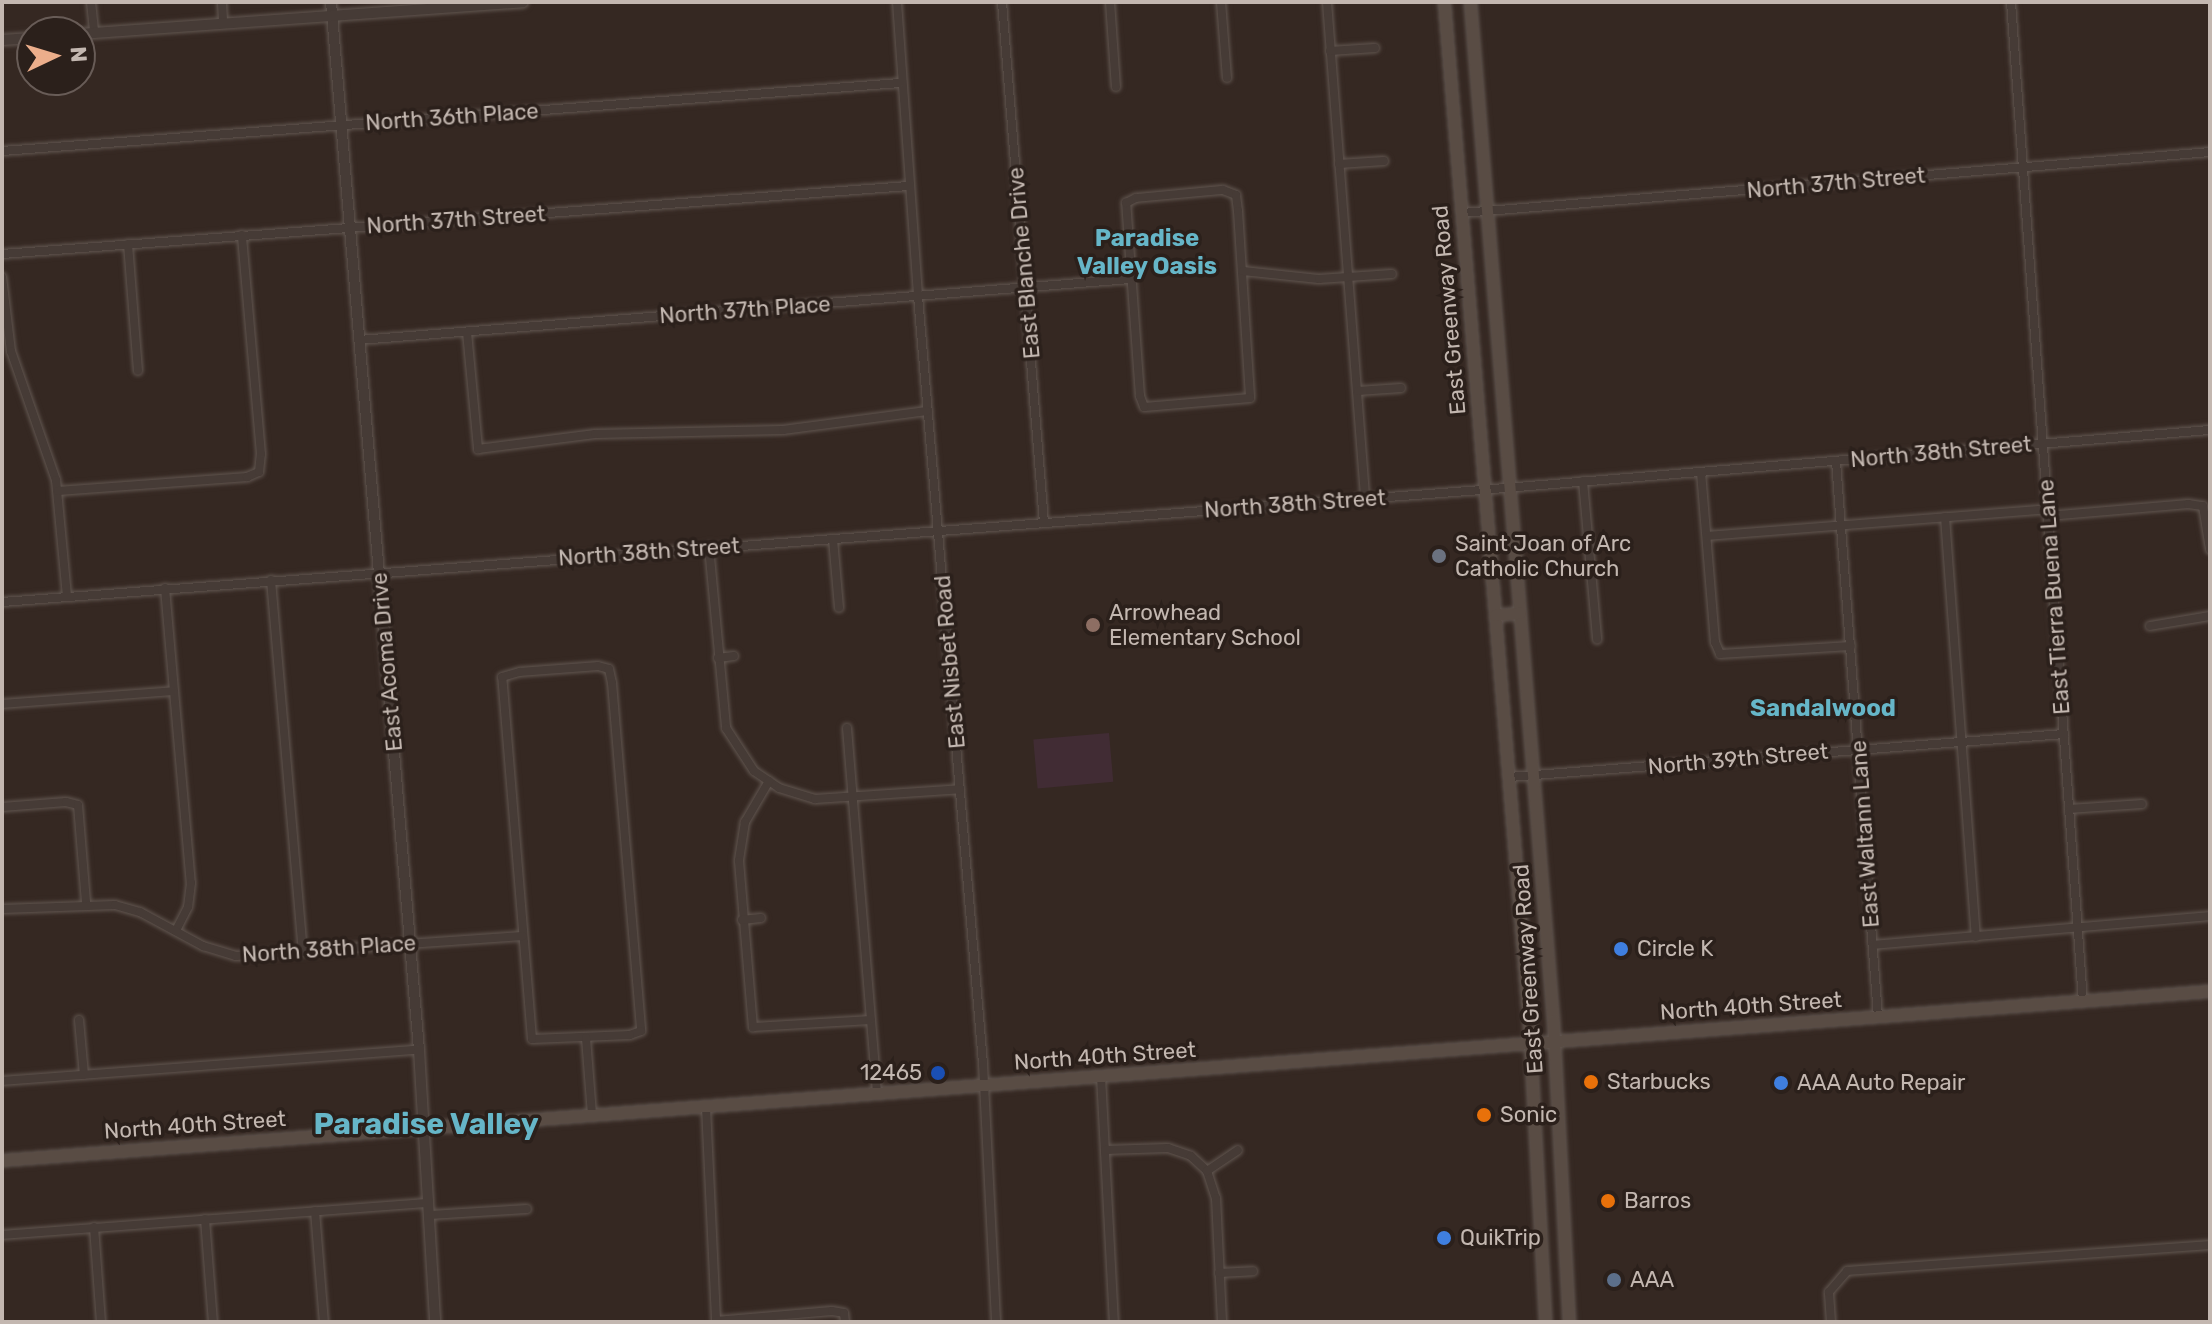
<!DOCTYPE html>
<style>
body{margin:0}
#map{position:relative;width:2212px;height:1324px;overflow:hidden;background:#352822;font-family:Rubik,sans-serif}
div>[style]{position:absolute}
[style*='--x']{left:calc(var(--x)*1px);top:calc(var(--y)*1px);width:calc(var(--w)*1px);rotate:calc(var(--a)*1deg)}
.green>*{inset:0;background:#412c34;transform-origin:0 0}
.roads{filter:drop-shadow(0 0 2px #615650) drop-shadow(0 0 2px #615650)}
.minor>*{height:8px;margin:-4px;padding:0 4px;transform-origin:4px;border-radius:4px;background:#463b36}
.tertiary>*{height:10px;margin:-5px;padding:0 5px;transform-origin:5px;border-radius:5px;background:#463b36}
.secondary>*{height:11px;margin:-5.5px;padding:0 5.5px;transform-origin:5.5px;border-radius:5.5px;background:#594c44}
.dots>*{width:22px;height:22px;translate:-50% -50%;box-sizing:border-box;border:4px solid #2b201b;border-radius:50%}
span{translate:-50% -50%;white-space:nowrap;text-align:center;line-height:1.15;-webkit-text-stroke:7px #2b201b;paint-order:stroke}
.street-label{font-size:22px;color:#c3b7b0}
.poi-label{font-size:22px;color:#c3b7b0}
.left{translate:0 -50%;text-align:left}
.right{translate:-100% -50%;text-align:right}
.neighbourhood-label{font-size:24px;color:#66b6c8;font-weight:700}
.district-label{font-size:30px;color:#66b6c8;font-weight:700}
.frame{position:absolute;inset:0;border:4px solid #c3b7b0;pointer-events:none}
.north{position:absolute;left:16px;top:16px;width:80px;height:80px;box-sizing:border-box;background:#2b201b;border:2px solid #685c57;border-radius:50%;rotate:86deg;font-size:22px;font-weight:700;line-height:32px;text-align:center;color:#c3b7b0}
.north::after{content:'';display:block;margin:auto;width:28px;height:36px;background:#ecae8b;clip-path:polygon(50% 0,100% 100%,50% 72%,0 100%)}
</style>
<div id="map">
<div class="green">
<div style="left:1109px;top:733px;width:49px;height:76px;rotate:85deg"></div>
</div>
<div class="roads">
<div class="minor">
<div style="--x:91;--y:2;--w:31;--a:84"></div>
<div style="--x:222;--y:2;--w:21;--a:87"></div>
<div style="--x:897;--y:2;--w:295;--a:85.9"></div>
<div style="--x:918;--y:296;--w:771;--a:85.16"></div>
<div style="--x:983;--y:1064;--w:258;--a:87.1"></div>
<div style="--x:1002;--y:2;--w:523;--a:85.39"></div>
<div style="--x:1110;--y:2;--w:85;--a:86"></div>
<div style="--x:1221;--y:2;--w:76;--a:85.5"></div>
<div style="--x:1327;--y:2;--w:497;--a:85.6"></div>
<div style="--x:2011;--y:2;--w:1002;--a:85.88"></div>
<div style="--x:1330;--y:51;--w:45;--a:-3.8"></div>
<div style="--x:2;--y:151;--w:902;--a:-4.33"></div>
<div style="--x:1339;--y:164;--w:45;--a:-3.8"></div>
<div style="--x:1223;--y:190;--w:14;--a:21"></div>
<div style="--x:1236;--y:195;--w:16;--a:83"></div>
<div style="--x:1238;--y:211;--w:187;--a:86.3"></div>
<div style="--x:1250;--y:398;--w:106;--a:175.1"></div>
<div style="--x:1144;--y:407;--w:12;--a:-110"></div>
<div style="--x:1140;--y:396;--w:194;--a:-94.1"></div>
<div style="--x:1126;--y:203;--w:11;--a:-27"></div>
<div style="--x:1136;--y:198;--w:87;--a:-5.3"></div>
<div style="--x:1462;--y:213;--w:750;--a:-4.66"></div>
<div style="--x:128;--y:244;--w:127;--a:85.5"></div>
<div style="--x:2;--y:254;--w:910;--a:-4.29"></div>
<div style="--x:1243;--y:271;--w:76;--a:6"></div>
<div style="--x:1319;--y:279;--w:73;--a:-3.9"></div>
<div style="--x:2;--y:277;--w:75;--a:83.1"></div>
<div style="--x:11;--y:351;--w:137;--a:70.8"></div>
<div style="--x:56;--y:480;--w:117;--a:84.6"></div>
<div style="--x:467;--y:332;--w:118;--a:84.6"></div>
<div style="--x:478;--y:449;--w:118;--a:-7.3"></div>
<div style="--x:595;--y:434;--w:188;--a:-1.2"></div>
<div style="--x:783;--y:430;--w:145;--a:-7.5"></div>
<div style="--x:359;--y:340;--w:774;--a:-4.52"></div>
<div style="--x:1358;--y:391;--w:43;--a:-4"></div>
<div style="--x:1836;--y:461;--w:558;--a:85.68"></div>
<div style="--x:1701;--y:472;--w:171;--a:85.3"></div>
<div style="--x:1715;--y:642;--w:13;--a:67"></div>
<div style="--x:1720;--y:654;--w:131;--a:-3.5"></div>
<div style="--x:1583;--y:481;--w:159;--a:84.9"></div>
<div style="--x:58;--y:491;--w:190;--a:-4.2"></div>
<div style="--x:247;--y:477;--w:13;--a:-23"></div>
<div style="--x:259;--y:472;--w:18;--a:-84"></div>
<div style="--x:261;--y:454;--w:220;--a:-95"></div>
<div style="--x:2048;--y:516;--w:141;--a:-4.9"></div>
<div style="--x:2188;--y:504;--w:15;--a:8"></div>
<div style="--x:2203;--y:506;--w:44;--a:80.8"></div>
<div style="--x:1945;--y:517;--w:421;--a:85.8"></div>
<div style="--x:1707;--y:536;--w:341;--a:-4.5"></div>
<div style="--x:833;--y:539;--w:69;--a:85"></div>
<div style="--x:709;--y:547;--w:182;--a:84.6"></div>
<div style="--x:726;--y:728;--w:51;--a:56.9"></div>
<div style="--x:754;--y:771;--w:30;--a:34"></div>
<div style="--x:779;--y:788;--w:38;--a:17"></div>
<div style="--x:815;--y:799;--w:145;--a:-3.9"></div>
<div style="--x:271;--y:580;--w:373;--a:85.1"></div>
<div style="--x:165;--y:588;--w:296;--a:85"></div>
<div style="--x:191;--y:883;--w:24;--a:97"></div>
<div style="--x:188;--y:907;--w:27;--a:117"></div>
<div style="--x:2;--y:602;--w:1471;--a:-4.33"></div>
<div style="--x:1469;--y:491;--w:744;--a:-4.71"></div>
<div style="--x:2150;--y:626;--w:61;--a:-9.5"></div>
<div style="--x:718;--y:658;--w:16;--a:-7"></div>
<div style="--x:598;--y:666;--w:11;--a:15"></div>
<div style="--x:609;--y:669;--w:14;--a:78"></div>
<div style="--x:612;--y:683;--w:349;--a:85.2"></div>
<div style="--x:641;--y:1031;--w:12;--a:160"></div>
<div style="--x:630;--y:1035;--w:98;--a:177.7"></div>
<div style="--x:532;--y:1039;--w:363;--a:-94.7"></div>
<div style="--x:502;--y:677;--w:19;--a:-16"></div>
<div style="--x:520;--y:672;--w:78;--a:-4.4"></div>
<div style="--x:2;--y:704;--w:171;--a:-4.3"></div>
<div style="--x:847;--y:728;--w:367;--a:85.3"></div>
<div style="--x:1509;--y:777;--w:557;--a:-4.43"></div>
<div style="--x:769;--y:781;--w:48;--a:120.3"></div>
<div style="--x:745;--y:822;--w:39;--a:99"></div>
<div style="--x:739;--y:861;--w:167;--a:85.2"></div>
<div style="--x:753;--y:1027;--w:118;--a:-3.4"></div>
<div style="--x:2;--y:807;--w:64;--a:-4.5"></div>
<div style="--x:66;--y:802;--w:12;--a:14"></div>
<div style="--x:78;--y:805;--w:98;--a:85.3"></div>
<div style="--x:2069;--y:809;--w:73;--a:-3.9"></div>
<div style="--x:2;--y:909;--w:113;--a:-2"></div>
<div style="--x:115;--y:905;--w:26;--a:16"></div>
<div style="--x:140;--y:912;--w:72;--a:28.4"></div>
<div style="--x:203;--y:946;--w:34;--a:17"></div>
<div style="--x:236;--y:956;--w:287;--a:-4"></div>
<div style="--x:742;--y:920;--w:19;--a:-6"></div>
<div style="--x:1873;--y:945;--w:338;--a:-4.9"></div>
<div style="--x:79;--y:1020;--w:55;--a:84.8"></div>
<div style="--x:586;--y:1038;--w:77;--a:85.5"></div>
<div style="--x:1101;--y:1076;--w:246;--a:87"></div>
<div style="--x:2;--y:1081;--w:418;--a:-4.3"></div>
<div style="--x:706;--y:1107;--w:215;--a:87.3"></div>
<div style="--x:1105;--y:1150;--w:63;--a:-1.8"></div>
<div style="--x:1168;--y:1148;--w:24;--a:19"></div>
<div style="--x:1191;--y:1156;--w:22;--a:43"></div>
<div style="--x:1207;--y:1171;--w:28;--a:72"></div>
<div style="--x:1216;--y:1198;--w:124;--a:87.2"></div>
<div style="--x:1207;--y:1171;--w:37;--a:-34"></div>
<div style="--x:315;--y:1211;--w:111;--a:85.4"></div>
<div style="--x:430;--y:1215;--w:97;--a:-3.5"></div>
<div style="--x:205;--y:1219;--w:103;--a:85.6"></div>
<div style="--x:94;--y:1227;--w:95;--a:85.8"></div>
<div style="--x:2;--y:1235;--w:428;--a:-4.3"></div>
<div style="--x:1219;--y:1273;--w:34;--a:-3"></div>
<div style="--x:716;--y:1321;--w:116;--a:-4.9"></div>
<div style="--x:832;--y:1311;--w:12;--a:9"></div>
<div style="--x:844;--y:1313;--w:9;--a:84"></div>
<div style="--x:1831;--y:1322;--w:30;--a:-94"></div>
<div style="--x:1829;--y:1292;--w:28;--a:-49"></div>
<div style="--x:1847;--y:1271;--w:364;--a:-4.1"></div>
</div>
<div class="tertiary">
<div style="--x:331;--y:2;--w:1052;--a:85.2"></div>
<div style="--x:419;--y:1050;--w:272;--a:86.6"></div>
<div style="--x:80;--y:34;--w:444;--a:-4.1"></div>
<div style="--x:2;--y:40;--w:30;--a:-4"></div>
</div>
<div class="secondary">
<div style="--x:1444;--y:2;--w:1025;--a:85.24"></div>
<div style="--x:1529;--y:1023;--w:299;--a:86.9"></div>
<div style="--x:1470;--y:2;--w:1021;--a:85.34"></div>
<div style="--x:1553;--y:1020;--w:302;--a:87"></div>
<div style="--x:1495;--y:615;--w:25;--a:-5"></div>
<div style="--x:2;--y:1160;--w:2214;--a:-4.38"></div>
</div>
</div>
<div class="dots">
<div style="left:1439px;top:556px;background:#6b7280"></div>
<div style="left:1093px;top:625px;background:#8d6e63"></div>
<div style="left:1621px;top:949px;background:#3f7fe0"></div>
<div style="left:938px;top:1073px;background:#1a4fb4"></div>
<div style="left:1591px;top:1082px;background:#e8710a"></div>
<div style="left:1781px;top:1083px;background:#3f7fe0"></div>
<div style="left:1484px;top:1115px;background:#e8710a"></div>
<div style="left:1608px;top:1201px;background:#e8710a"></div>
<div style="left:1444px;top:1238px;background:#3f7fe0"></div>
<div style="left:1614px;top:1280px;background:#5c6f8a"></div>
</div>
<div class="street-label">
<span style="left:452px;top:117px;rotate:-4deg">North 36th Place</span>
<span style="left:1836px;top:183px;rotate:-5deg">North 37th Street</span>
<span style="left:456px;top:220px;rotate:-4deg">North 37th Street</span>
<span style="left:1024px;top:263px;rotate:-95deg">East Blanche Drive</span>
<span style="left:745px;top:310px;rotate:-4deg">North 37th Place</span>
<span style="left:1449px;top:310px;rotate:-95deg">East Greenway Road</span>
<span style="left:1941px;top:452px;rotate:-5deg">North 38th Street</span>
<span style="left:1295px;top:504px;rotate:-4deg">North 38th Street</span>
<span style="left:649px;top:552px;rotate:-4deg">North 38th Street</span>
<span style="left:2054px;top:597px;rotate:-94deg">East Tierra Buena Lane</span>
<span style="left:387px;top:662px;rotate:-95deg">East Acoma Drive</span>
<span style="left:950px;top:662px;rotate:-95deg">East Nisbet Road</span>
<span style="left:1738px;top:759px;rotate:-5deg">North 39th Street</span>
<span style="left:1865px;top:834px;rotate:-94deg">East Waltann Lane</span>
<span style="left:329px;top:949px;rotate:-4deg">North 38th Place</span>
<span style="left:1528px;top:969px;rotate:-94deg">East Greenway Road</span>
<span style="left:1751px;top:1006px;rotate:-4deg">North 40th Street</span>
<span style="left:1105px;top:1056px;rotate:-4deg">North 40th Street</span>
<span style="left:195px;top:1125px;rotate:-4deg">North 40th Street</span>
</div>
<div class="poi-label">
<span class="left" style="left:1455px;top:556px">Saint Joan of Arc<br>Catholic Church</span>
<span class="left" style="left:1109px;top:625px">Arrowhead<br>Elementary School</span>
<span class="left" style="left:1637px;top:949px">Circle K</span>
<span class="right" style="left:922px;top:1073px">12465</span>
<span class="left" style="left:1607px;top:1082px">Starbucks</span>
<span class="left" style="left:1797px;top:1083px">AAA Auto Repair</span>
<span class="left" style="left:1500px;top:1115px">Sonic</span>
<span class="left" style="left:1624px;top:1201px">Barros</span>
<span class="left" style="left:1460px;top:1238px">QuikTrip</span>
<span class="left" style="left:1630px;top:1280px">AAA</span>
</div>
<div class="neighbourhood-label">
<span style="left:1147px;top:253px">Paradise<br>Valley Oasis</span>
<span style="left:1823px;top:709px">Sandalwood</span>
</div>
<div class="district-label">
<span style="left:426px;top:1124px">Paradise Valley</span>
</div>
<div class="frame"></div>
<div class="north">N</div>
</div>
